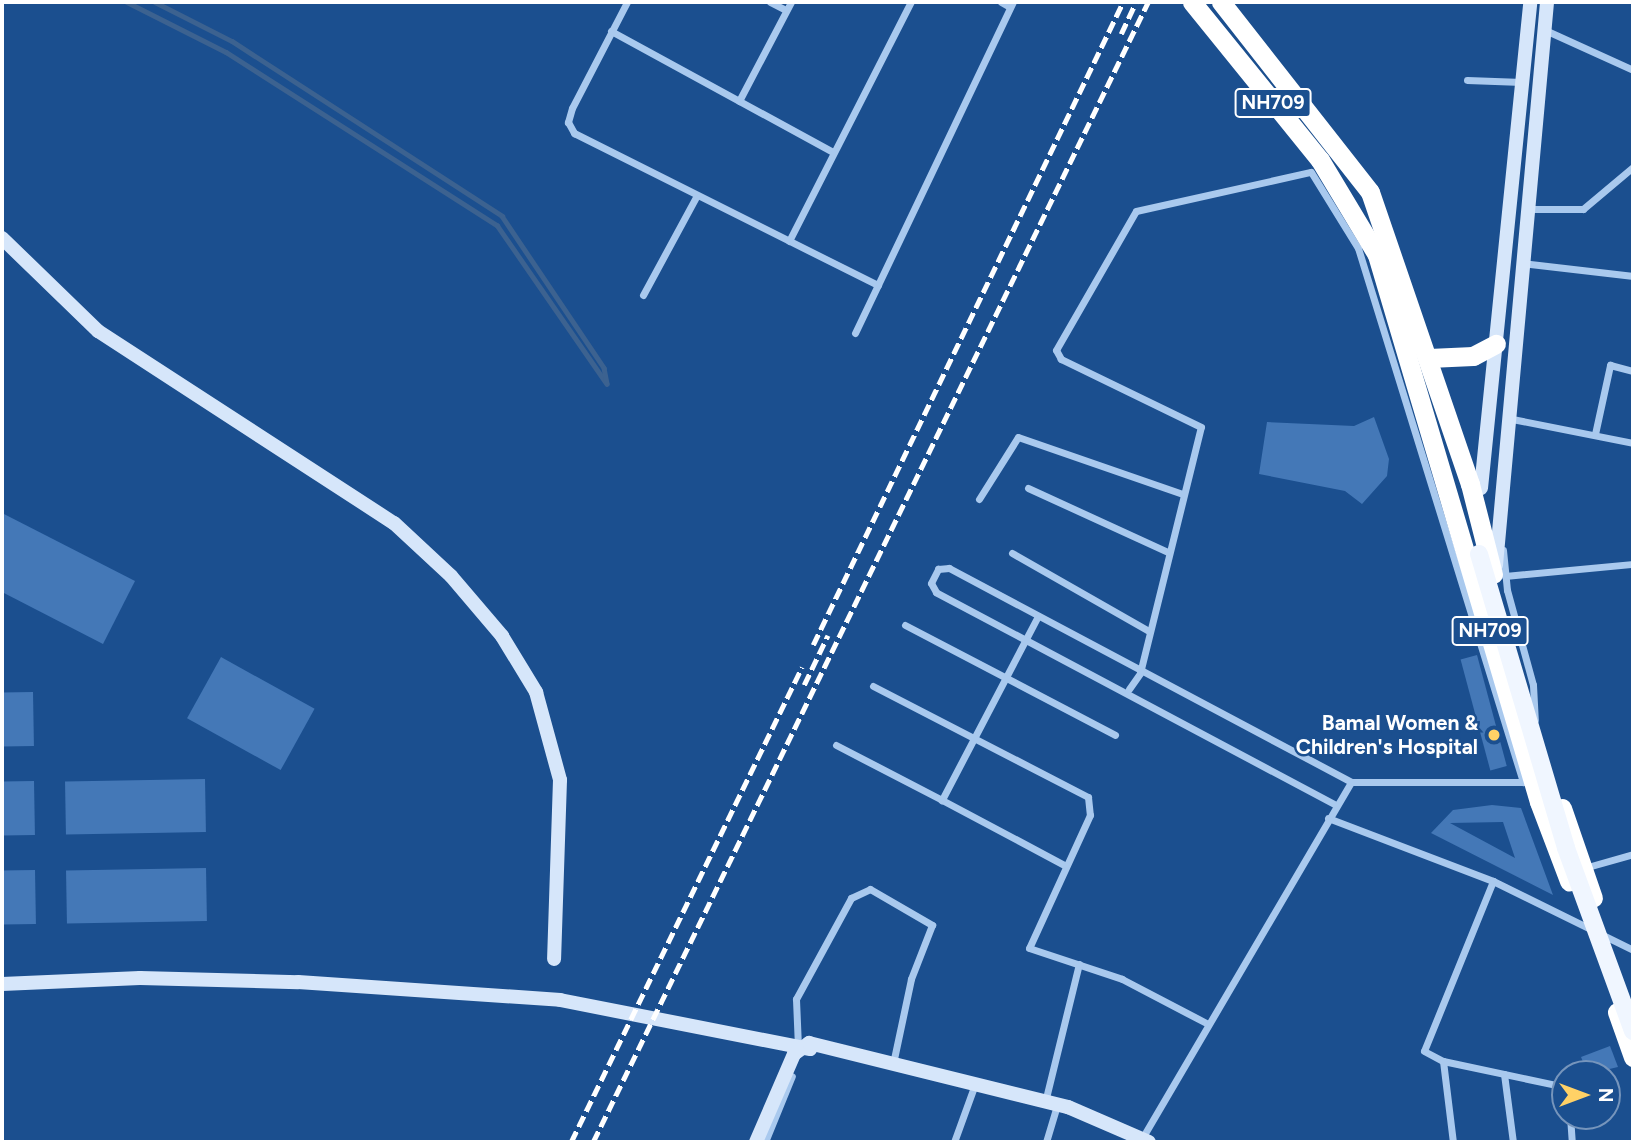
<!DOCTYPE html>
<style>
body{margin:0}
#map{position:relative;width:1635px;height:1144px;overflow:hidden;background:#1b4f8f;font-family:Figtree,sans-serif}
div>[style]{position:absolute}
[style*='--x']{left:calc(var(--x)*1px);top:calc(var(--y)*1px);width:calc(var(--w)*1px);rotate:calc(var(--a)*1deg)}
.stream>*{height:4.5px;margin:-2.25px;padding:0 2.25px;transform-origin:2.25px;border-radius:2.25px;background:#3c6290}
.building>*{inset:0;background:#4478b7;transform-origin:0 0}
.street>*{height:7px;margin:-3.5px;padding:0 3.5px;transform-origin:3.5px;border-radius:3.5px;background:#a9c9ee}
.secondary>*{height:14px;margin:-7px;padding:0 7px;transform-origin:7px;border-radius:7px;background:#d6e6fa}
.highway>*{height:19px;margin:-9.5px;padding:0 9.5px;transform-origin:9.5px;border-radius:9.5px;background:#fff}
.rail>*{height:4.5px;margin-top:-2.25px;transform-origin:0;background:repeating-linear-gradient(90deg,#fff 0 12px,transparent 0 17px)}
.secondary-bridge>*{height:14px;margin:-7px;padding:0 7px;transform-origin:7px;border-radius:7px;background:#d6e6fa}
.primary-bridge>*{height:18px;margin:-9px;padding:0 9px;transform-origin:9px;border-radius:9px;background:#f0f6ff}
.dots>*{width:19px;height:19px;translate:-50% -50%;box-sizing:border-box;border:4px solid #1b4f8f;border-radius:50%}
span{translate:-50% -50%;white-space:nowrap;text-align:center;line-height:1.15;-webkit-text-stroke:5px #1b4f8f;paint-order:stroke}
.shield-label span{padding:2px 5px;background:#1b4f8f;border:2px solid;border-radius:5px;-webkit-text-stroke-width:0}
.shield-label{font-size:19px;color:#fff;font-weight:700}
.poi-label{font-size:21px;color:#fff;font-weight:700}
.right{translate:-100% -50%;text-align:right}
.frame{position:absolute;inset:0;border:4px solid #fff;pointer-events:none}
.north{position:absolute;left:1551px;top:1060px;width:70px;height:70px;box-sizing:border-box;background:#1b4f8f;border:2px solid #7695bc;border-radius:50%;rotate:90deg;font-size:19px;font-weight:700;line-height:28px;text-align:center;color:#fff}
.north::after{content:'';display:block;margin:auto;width:24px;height:32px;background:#ffd166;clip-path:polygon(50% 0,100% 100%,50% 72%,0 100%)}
</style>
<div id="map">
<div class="stream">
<div style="--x:127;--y:2;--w:111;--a:26.8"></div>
<div style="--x:226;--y:52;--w:322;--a:32.6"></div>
<div style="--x:497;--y:225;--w:193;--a:55.3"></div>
<div style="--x:155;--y:2;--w:86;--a:26.9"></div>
<div style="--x:232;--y:41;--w:322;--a:32.9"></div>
<div style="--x:502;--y:216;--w:183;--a:56.1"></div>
<div style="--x:604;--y:368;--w:15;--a:79"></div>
</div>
<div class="building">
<div style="clip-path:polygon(1374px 417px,1389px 459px,1387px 476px,1362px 504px,1345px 491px,1259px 474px,1267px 422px,1354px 426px)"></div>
<div style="clip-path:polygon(2px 513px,135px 581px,103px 644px,2px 592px)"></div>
<div style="left:1477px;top:655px;width:115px;height:17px;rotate:75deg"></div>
<div style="left:221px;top:657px;width:107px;height:70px;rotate:29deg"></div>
<div style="left:33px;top:692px;width:54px;height:31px;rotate:89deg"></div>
<div style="left:205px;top:779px;width:53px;height:140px;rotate:89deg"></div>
<div style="left:34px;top:781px;width:54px;height:32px;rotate:89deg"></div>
<div style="clip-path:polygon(evenodd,1492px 805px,1521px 808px,1553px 895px,1431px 833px,1453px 810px,1492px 805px,1503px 822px,1515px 858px,1450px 823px,1503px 822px)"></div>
<div style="left:206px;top:868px;width:53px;height:140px;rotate:89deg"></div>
<div style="left:35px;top:870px;width:54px;height:33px;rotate:89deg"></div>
<div style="clip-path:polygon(1610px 1046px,1618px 1067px,1588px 1074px,1581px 1057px)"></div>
</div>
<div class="street">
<div style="--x:627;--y:2;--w:119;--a:117.4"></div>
<div style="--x:572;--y:108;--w:15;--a:106"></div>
<div style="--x:568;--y:122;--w:13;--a:61"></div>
<div style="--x:574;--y:133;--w:340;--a:26.6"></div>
<div style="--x:770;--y:2;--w:18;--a:27"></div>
<div style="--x:1001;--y:2;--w:10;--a:29"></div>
<div style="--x:1545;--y:30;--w:97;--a:24.4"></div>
<div style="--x:611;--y:31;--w:253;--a:28.6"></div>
<div style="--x:1467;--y:80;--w:55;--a:2.1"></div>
<div style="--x:739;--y:101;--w:112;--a:-62.3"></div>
<div style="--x:1533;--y:209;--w:50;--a:0"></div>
<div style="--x:1583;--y:209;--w:65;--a:-40"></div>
<div style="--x:789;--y:241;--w:268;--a:-63"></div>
<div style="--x:1530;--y:264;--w:104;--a:6.6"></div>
<div style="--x:643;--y:295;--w:111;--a:-61.6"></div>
<div style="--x:855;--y:333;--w:367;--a:-64.5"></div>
<div style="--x:1512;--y:419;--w:123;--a:11.2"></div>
<div style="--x:1595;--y:434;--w:71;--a:-77.7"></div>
<div style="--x:1610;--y:365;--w:24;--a:15"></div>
<div style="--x:1028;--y:488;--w:154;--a:24.6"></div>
<div style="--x:979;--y:499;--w:73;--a:-57.8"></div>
<div style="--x:1018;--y:437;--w:175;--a:19.1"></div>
<div style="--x:1503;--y:550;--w:40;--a:84.3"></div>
<div style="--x:1507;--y:590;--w:98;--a:74.7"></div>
<div style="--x:1533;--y:685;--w:35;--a:87"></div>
<div style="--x:1012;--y:553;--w:158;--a:29.7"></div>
<div style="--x:1505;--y:576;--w:129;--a:-5.4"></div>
<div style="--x:1038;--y:616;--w:208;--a:117.6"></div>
<div style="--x:942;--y:800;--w:138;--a:28"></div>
<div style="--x:905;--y:625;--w:237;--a:27.6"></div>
<div style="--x:873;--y:686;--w:242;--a:27.3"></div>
<div style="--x:1088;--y:797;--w:18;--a:84"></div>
<div style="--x:1090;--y:815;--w:146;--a:114.6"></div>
<div style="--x:1029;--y:948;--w:98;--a:18.4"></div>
<div style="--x:1122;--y:979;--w:95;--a:27.6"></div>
<div style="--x:1129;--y:689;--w:19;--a:-55"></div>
<div style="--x:1140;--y:673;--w:253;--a:-76.1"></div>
<div style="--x:1201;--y:427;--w:156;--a:-154.1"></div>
<div style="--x:1061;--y:359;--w:10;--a:-119"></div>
<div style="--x:1056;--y:350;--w:160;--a:-60.1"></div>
<div style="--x:1136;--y:211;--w:179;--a:-12.6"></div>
<div style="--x:1311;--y:172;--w:89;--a:58.3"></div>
<div style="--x:1358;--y:248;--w:559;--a:72.83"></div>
<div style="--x:836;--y:745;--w:119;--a:27.4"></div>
<div style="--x:1336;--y:805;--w:453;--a:-152"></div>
<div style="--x:936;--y:592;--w:10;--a:-119"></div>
<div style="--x:931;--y:583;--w:16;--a:-63"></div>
<div style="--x:938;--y:569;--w:11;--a:-5"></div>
<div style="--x:949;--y:568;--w:455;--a:28"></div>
<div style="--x:1328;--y:818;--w:177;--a:20.9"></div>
<div style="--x:1493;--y:881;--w:156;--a:26.2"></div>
<div style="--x:1584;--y:868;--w:51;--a:-15.9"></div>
<div style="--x:1493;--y:881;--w:183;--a:112.1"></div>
<div style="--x:1424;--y:1051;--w:21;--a:28"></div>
<div style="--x:1443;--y:1061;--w:121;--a:12"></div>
<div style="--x:1561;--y:1086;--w:7;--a:56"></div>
<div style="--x:798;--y:1047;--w:48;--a:-92.4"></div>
<div style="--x:796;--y:999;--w:115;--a:-61.4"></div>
<div style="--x:851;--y:898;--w:21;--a:-25"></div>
<div style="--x:870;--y:889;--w:72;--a:30.1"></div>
<div style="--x:932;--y:925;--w:58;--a:111.3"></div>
<div style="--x:911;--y:979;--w:87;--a:102"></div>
<div style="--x:1443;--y:1061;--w:82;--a:83"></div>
<div style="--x:1504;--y:1074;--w:69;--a:82.5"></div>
<div style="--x:1046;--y:1098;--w:138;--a:-76.2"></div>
<div style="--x:1570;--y:1116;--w:26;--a:86"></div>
<div style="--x:1144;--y:1135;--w:409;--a:-59.6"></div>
<div style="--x:1351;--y:782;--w:176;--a:0"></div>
<div style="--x:765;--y:1142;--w:71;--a:-67.8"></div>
<div style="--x:954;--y:1142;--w:62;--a:-70.1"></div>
<div style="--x:1046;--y:1142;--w:42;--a:-73.3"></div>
</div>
<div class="secondary">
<div style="--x:2;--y:238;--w:134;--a:44.1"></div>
<div style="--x:98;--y:331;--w:353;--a:33"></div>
<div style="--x:394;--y:523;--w:78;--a:42.9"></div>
<div style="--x:451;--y:576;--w:79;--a:49.6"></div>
<div style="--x:502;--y:636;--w:66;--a:58.7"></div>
<div style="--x:536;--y:692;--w:91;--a:74.7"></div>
<div style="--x:560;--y:780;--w:179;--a:91.9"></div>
<div style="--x:1481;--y:488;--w:488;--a:-84.2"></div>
<div style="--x:1496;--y:565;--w:565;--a:-84.82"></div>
<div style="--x:2;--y:984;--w:138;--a:-2.5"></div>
<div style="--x:140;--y:978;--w:158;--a:1.5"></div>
<div style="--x:298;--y:982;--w:263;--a:3.9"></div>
<div style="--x:560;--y:1000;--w:255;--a:11.1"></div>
</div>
<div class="highway">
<div style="--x:1192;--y:2;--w:203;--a:51"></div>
<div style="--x:1320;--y:160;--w:111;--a:59"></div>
<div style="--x:1377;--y:255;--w:570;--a:73.5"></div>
<div style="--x:1539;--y:802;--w:85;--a:69.2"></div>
<div style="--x:1221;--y:2;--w:241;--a:51.9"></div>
<div style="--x:1370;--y:192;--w:309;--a:71.1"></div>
<div style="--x:1470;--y:484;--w:93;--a:75.7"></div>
<div style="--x:1429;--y:358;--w:44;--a:-2.6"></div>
<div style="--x:1473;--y:356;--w:26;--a:-28"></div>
<div style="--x:1562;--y:808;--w:95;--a:71"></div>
<div style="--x:1617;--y:1012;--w:48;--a:70.4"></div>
</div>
<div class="rail">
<div style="--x:1121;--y:34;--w:35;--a:-65"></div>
<div style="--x:813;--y:645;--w:714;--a:-64.26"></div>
<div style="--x:804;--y:685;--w:55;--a:-64.4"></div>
<div style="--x:571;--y:1142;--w:528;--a:-64.07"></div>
<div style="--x:593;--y:1142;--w:1268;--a:-64.04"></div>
</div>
<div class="secondary-bridge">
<div style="--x:756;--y:1142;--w:96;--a:-66.6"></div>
<div style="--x:794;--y:1054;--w:19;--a:-36"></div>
<div style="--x:809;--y:1043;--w:267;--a:13.9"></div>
<div style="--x:1068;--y:1107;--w:88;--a:23.4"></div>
</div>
<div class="primary-bridge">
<div style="--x:1479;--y:554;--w:307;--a:73.5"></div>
<div style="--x:1566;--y:848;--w:195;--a:69.9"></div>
</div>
<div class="dots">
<div style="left:1494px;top:735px;background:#ffd166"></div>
</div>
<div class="shield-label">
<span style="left:1273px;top:103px">NH709</span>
<span style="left:1490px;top:631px">NH709</span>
</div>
<div class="poi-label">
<span class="right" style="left:1478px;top:735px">Bamal Women &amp;<br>Children's Hospital</span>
</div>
<div class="frame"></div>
<div class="north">N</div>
</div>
